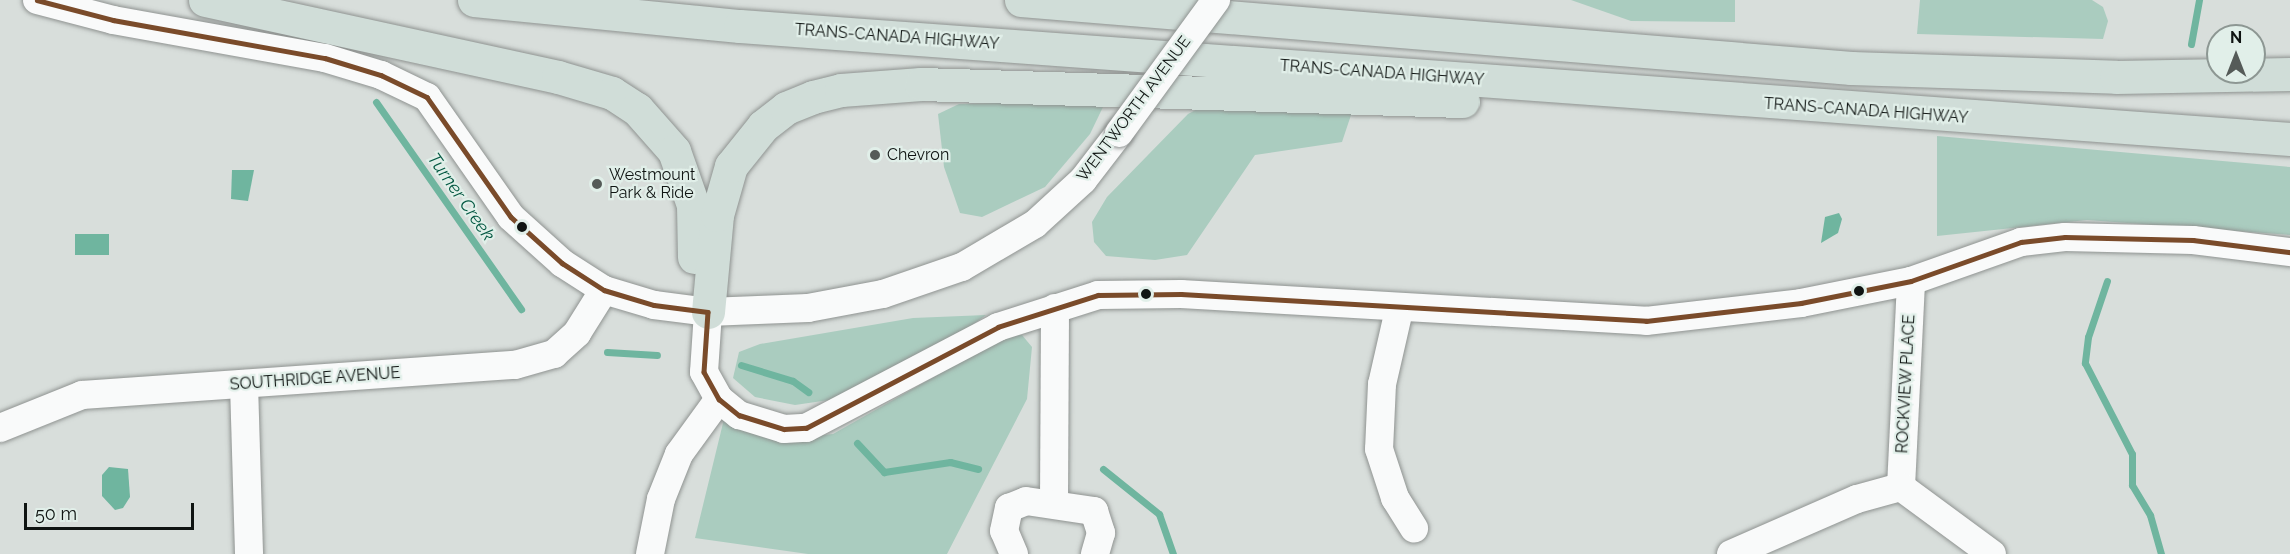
<!DOCTYPE html>
<style>
body{margin:0}
#map{position:relative;width:2290px;height:554px;overflow:hidden;background:#d8dedb;font-family:Raleway,sans-serif}
div>[style]{position:absolute}
[style*='--x']{left:calc(var(--x)*1px);top:calc(var(--y)*1px);width:calc(var(--w)*1px);rotate:calc(var(--a)*1deg)}
.green>*{inset:0;background:#aaccbf}
.water>*{inset:0;background:#6fb59f;transform-origin:0 0}
.stream>*{height:7px;margin:-3.5px;padding:0 3.5px;transform-origin:3.5px;border-radius:3.5px;background:#6fb59f}
.roads{filter:drop-shadow(0 0 2px #8f9391) drop-shadow(0 0 2px #8f9391)}
.minor>*{height:28px;margin:-14px;padding:0 14px;transform-origin:14px;border-radius:14px;background:#f9fafa}
.highway>*{height:33px;margin:-16.5px;padding:0 16.5px;transform-origin:16.5px;border-radius:16.5px;background:#d0ddd8}
.bridges{filter:drop-shadow(0 0 2px #8f9391) drop-shadow(0 0 2px #8f9391)}
.minor-bridge>*{height:28px;margin:-14px;padding:0 14px;transform-origin:14px;border-radius:14px;background:#f9fafa}
.bus-1>*{height:4.5px;margin:-2.25px;padding:0 2.25px;transform-origin:2.25px;border-radius:2.25px;background:#7a4b2a}
.dots>*{width:16px;height:16px;translate:-50% -50%;box-sizing:border-box;border:3px solid #e1efe9;border-radius:50%}
span{translate:-50% -50%;white-space:nowrap;text-align:center;line-height:1.15;-webkit-text-stroke:4.5px #e1efe9;paint-order:stroke}
.street-label{font-size:16px;color:#0f1412}
.poi-label{font-size:16px;color:#0f1412}
.left{translate:0 -50%;text-align:left}
.water-label{font-size:18px;color:#045842;font-style:italic}
.north{position:absolute;left:2206px;top:24px;width:60px;height:60px;box-sizing:border-box;background:#e1efe9;border:2px solid #8d9793;border-radius:50%;rotate:0deg;font-size:16px;font-weight:700;line-height:24px;text-align:center;color:#0f1412}
.north::after{content:'';display:block;margin:auto;width:21px;height:27px;background:#555b58;clip-path:polygon(50% 0,100% 100%,50% 72%,0 100%)}
.scale{position:absolute;left:24px;top:503px;width:170px;height:27px;box-sizing:border-box;border:3px solid #0f1412;border-top:0;padding-left:8px;font-size:18px;line-height:21px;white-space:nowrap;color:#0f1412;-webkit-text-stroke:4px #e1efe9;paint-order:stroke}
</style>
<div id="map">
<div class="green">
<div style="clip-path:polygon(1571px 0,1735px 0,1735px 22px,1631px 21px)"></div>
<div style="clip-path:polygon(1920px 0,2092px 0,2103px 7px,2108px 21px,2103px 39px,1917px 34px)"></div>
<div style="clip-path:polygon(1092px 100px,1103px 107px,1090px 134px,1045px 187px,982px 217px,960px 213px,944px 167px,938px 114px,959px 104px)"></div>
<div style="clip-path:polygon(1215px 100px,1354px 106px,1342px 142px,1255px 155px,1187px 255px,1155px 260px,1106px 256px,1094px 242px,1092px 222px,1107px 197px,1188px 114px)"></div>
<div style="clip-path:polygon(1937px 136px,2290px 167px,2290px 235px,2087px 220px,1937px 236px)"></div>
<div style="clip-path:polygon(986px 315px,947px 344px,836px 399px,795px 405px,755px 397px,733px 378px,739px 352px,760px 344px,913px 318px)"></div>
<div style="clip-path:polygon(1008px 335px,1022px 335px,1032px 347px,1027px 399px,947px 554px,808px 554px,695px 538px,724px 419px,775px 440px,833px 434px)"></div>
</div>
<div class="water">
<div style="clip-path:polygon(232px 170px,254px 170px,248px 201px,231px 199px)"></div>
<div style="clip-path:polygon(1839px 213px,1842px 219px,1838px 233px,1821px 243px,1825px 217px)"></div>
<div style="left:75px;top:234px;width:34px;height:21px"></div>
<div style="clip-path:polygon(109px 467px,128px 469px,130px 497px,123px 508px,115px 510px,102px 496px,102px 475px)"></div>
</div>
<div class="stream">
<div style="--x:2191;--y:44;--w:45;--a:-79.7"></div>
<div style="--x:376;--y:102;--w:253;--a:55"></div>
<div style="--x:2107;--y:281;--w:59;--a:108.7"></div>
<div style="--x:2088;--y:337;--w:26;--a:97"></div>
<div style="--x:2085;--y:363;--w:102;--a:62.7"></div>
<div style="--x:2132;--y:454;--w:31;--a:90"></div>
<div style="--x:2132;--y:485;--w:35;--a:59"></div>
<div style="--x:2150;--y:515;--w:41;--a:74.2"></div>
<div style="--x:607;--y:352;--w:50;--a:3.4"></div>
<div style="--x:741;--y:365;--w:54;--a:17.1"></div>
<div style="--x:793;--y:381;--w:19;--a:36"></div>
<div style="--x:857;--y:443;--w:40;--a:47"></div>
<div style="--x:884;--y:472;--w:67;--a:-8.6"></div>
<div style="--x:950;--y:462;--w:29;--a:14"></div>
<div style="--x:1103;--y:469;--w:72;--a:38.8"></div>
<div style="--x:1159;--y:514;--w:42;--a:70.7"></div>
</div>
<div class="roads">
<div class="minor">
<div style="--x:37;--y:0;--w:79;--a:14.7"></div>
<div style="--x:113;--y:20;--w:215;--a:10.2"></div>
<div style="--x:325;--y:58;--w:59;--a:16.9"></div>
<div style="--x:381;--y:75;--w:51;--a:25.6"></div>
<div style="--x:427;--y:97;--w:146;--a:55"></div>
<div style="--x:511;--y:217;--w:69;--a:42"></div>
<div style="--x:562;--y:263;--w:50;--a:32.7"></div>
<div style="--x:604;--y:290;--w:52;--a:16.7"></div>
<div style="--x:654;--y:305;--w:54;--a:7.4"></div>
<div style="--x:708;--y:312;--w:100;--a:-2.3"></div>
<div style="--x:808;--y:308;--w:76;--a:-10.6"></div>
<div style="--x:883;--y:294;--w:83;--a:-18.9"></div>
<div style="--x:962;--y:267;--w:85;--a:-30.5"></div>
<div style="--x:1035;--y:224;--w:65;--a:-42.5"></div>
<div style="--x:1083;--y:180;--w:59;--a:-52.5"></div>
<div style="--x:1399;--y:310;--w:76;--a:102.9"></div>
<div style="--x:1382;--y:384;--w:65;--a:92.6"></div>
<div style="--x:1379;--y:449;--w:52;--a:71.9"></div>
<div style="--x:1395;--y:498;--w:36;--a:58"></div>
<div style="--x:708;--y:312;--w:60;--a:93.8"></div>
<div style="--x:704;--y:372;--w:31;--a:61"></div>
<div style="--x:719;--y:399;--w:26;--a:39"></div>
<div style="--x:739;--y:415;--w:47;--a:17.3"></div>
<div style="--x:784;--y:429;--w:22;--a:-3"></div>
<div style="--x:806;--y:428;--w:217;--a:-27.7"></div>
<div style="--x:998;--y:327;--w:105;--a:-17.7"></div>
<div style="--x:1098;--y:295;--w:83;--a:-0.7"></div>
<div style="--x:1181;--y:294;--w:466;--a:3.3"></div>
<div style="--x:1646;--y:321;--w:156;--a:-6.6"></div>
<div style="--x:1801;--y:303;--w:112;--a:-11.3"></div>
<div style="--x:1911;--y:281;--w:117;--a:-19.5"></div>
<div style="--x:2021;--y:242;--w:44;--a:-6.5"></div>
<div style="--x:2065;--y:237;--w:128;--a:1.3"></div>
<div style="--x:2193;--y:240;--w:98;--a:7.1"></div>
<div style="--x:244;--y:384;--w:170;--a:88.3"></div>
<div style="--x:0;--y:428;--w:88;--a:-21.9"></div>
<div style="--x:82;--y:395;--w:434;--a:-4"></div>
<div style="--x:515;--y:365;--w:41;--a:-15.8"></div>
<div style="--x:554;--y:354;--w:31;--a:-42"></div>
<div style="--x:577;--y:333;--w:51;--a:-57.9"></div>
<div style="--x:1901;--y:487;--w:206;--a:-87.2"></div>
<div style="--x:1054;--y:503;--w:195;--a:-89.7"></div>
<div style="--x:650;--y:554;--w:56;--a:-78.7"></div>
<div style="--x:661;--y:499;--w:48;--a:-68.2"></div>
<div style="--x:679;--y:454;--w:68;--a:-54"></div>
<div style="--x:1014;--y:554;--w:25;--a:-113"></div>
<div style="--x:1004;--y:531;--w:24;--a:-78"></div>
<div style="--x:1009;--y:508;--w:18;--a:-22"></div>
<div style="--x:1026;--y:501;--w:69;--a:8.4"></div>
<div style="--x:1094;--y:511;--w:23;--a:72"></div>
<div style="--x:1101;--y:533;--w:22;--a:106"></div>
<div style="--x:1731;--y:554;--w:137;--a:-23.6"></div>
<div style="--x:1857;--y:499;--w:46;--a:-15.3"></div>
<div style="--x:1901;--y:487;--w:113;--a:36.4"></div>
</div>
<div class="highway">
<div style="--x:205;--y:0;--w:361;--a:12.3"></div>
<div style="--x:558;--y:77;--w:56;--a:16.5"></div>
<div style="--x:612;--y:93;--w:30;--a:33"></div>
<div style="--x:637;--y:109;--w:56;--a:48.6"></div>
<div style="--x:674;--y:151;--w:57;--a:70.6"></div>
<div style="--x:693;--y:205;--w:52;--a:88.9"></div>
<div style="--x:474;--y:0;--w:267;--a:5.6"></div>
<div style="--x:740;--y:26;--w:1554;--a:4.17"></div>
<div style="--x:1021;--y:0;--w:833;--a:4.68"></div>
<div style="--x:1851;--y:68;--w:265;--a:1.9"></div>
<div style="--x:2116;--y:77;--w:174;--a:-1"></div>
<div style="--x:708;--y:312;--w:97;--a:-84.7"></div>
<div style="--x:717;--y:215;--w:51;--a:-74.1"></div>
<div style="--x:731;--y:166;--w:51;--a:-51.3"></div>
<div style="--x:763;--y:126;--w:29;--a:-38"></div>
<div style="--x:786;--y:108;--w:29;--a:-22"></div>
<div style="--x:813;--y:97;--w:29;--a:-14"></div>
<div style="--x:841;--y:90;--w:80;--a:-4.3"></div>
<div style="--x:921;--y:84;--w:542;--a:1.8"></div>
</div>
</div>
<div class="bridges">
<div class="minor-bridge">
<div style="--x:1119;--y:133;--w:165;--a:-53.9"></div>
</div>
</div>
<div class="bus-1">
<div style="--x:37;--y:0;--w:79;--a:14.7"></div>
<div style="--x:113;--y:20;--w:215;--a:10.2"></div>
<div style="--x:325;--y:58;--w:59;--a:16.9"></div>
<div style="--x:381;--y:75;--w:51;--a:25.6"></div>
<div style="--x:427;--y:97;--w:146;--a:55"></div>
<div style="--x:511;--y:217;--w:69;--a:42"></div>
<div style="--x:562;--y:263;--w:50;--a:32.7"></div>
<div style="--x:604;--y:290;--w:52;--a:16.7"></div>
<div style="--x:654;--y:305;--w:54;--a:7.4"></div>
<div style="--x:708;--y:312;--w:60;--a:93.8"></div>
<div style="--x:704;--y:372;--w:31;--a:61"></div>
<div style="--x:719;--y:399;--w:26;--a:39"></div>
<div style="--x:739;--y:415;--w:47;--a:17.3"></div>
<div style="--x:784;--y:429;--w:22;--a:-3"></div>
<div style="--x:806;--y:428;--w:217;--a:-27.7"></div>
<div style="--x:998;--y:327;--w:105;--a:-17.7"></div>
<div style="--x:1098;--y:295;--w:83;--a:-0.7"></div>
<div style="--x:1181;--y:294;--w:466;--a:3.3"></div>
<div style="--x:1646;--y:321;--w:156;--a:-6.6"></div>
<div style="--x:1801;--y:303;--w:112;--a:-11.3"></div>
<div style="--x:1911;--y:281;--w:117;--a:-19.5"></div>
<div style="--x:2021;--y:242;--w:44;--a:-6.5"></div>
<div style="--x:2065;--y:237;--w:128;--a:1.3"></div>
<div style="--x:2193;--y:240;--w:98;--a:7.1"></div>
</div>
<div class="dots">
<div style="left:875px;top:155px;background:#555b58"></div>
<div style="left:597px;top:184px;background:#555b58"></div>
<div style="left:522px;top:227px;background:#0f1412"></div>
<div style="left:1859px;top:291px;background:#0f1412"></div>
<div style="left:1146px;top:294px;background:#0f1412"></div>
</div>
<div class="street-label">
<span style="left:897px;top:37px;rotate:4deg">TRANS-CANADA HIGHWAY</span>
<span style="left:1382px;top:73px;rotate:4deg">TRANS-CANADA HIGHWAY</span>
<span style="left:1134px;top:109px;rotate:-53deg">WENTWORTH AVENUE</span>
<span style="left:1866px;top:111px;rotate:4deg">TRANS-CANADA HIGHWAY</span>
<span style="left:315px;top:379px;rotate:-4deg">SOUTHRIDGE AVENUE</span>
<span style="left:1906px;top:384px;rotate:-87deg">ROCKVIEW PLACE</span>
</div>
<div class="poi-label">
<span class="left" style="left:887px;top:155px">Chevron</span>
<span class="left" style="left:609px;top:184px">Westmount<br>Park &amp; Ride</span>
</div>
<div class="water-label">
<span style="left:461px;top:197px;rotate:55deg">Turner Creek</span>
</div>
<div class="north">N</div>
<div class="scale">50 m</div>
</div>
